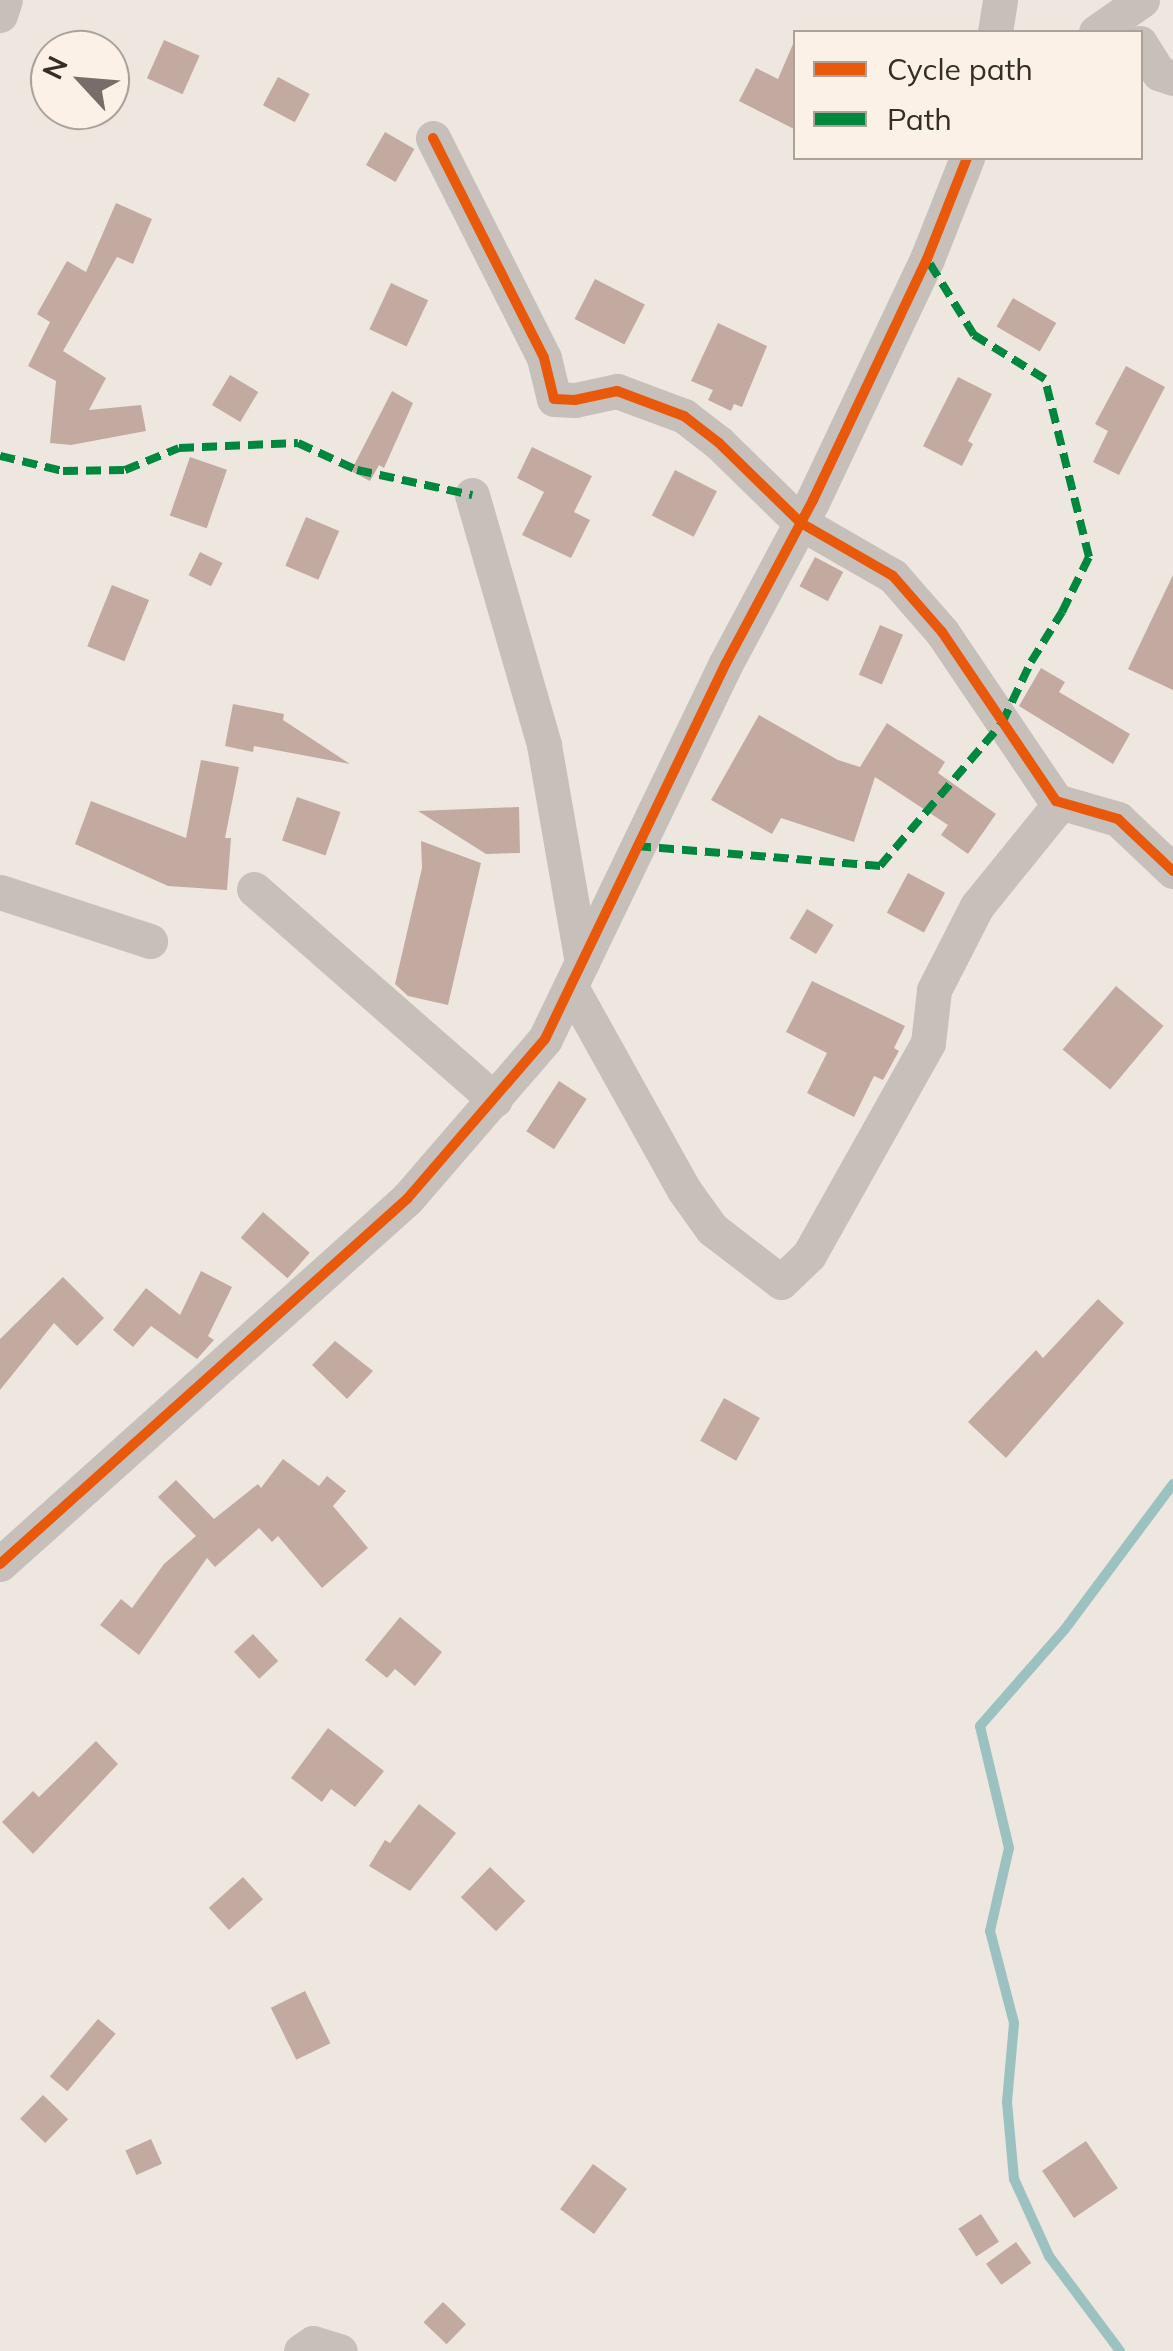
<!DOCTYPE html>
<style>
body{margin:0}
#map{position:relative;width:1173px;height:2351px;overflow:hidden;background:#eee7e0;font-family:Mulish,sans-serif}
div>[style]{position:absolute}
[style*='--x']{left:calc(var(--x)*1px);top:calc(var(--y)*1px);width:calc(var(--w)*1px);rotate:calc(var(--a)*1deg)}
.stream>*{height:10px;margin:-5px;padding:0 5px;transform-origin:5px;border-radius:5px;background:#9bc1c0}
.building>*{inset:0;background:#c3aaa0;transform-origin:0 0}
.minor>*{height:35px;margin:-17.5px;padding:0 17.5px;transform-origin:17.5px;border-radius:17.5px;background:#c7bfb9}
.quiet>*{height:8px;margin-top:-4px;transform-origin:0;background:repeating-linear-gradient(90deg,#00873e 0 15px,transparent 0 23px)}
.cycleway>*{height:10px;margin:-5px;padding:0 5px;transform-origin:5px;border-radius:5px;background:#e8590c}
span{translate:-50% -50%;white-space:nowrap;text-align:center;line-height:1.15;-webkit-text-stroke:8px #fbf1e7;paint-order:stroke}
.legend{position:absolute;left:793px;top:30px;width:350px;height:130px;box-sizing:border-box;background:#fbf1e7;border:2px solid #ada29a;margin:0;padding:12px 18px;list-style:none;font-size:30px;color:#382c27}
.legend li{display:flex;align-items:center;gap:20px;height:50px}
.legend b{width:50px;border:2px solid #ada29a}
.north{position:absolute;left:30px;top:30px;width:100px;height:100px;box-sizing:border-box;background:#fbf1e7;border:2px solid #ada29a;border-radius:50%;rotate:296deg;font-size:28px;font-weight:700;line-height:40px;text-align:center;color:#382c27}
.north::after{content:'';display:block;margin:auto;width:35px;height:45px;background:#786d68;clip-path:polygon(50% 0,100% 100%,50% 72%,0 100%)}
</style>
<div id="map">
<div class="stream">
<div style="--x:1120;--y:2351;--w:119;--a:-126.8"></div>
<div style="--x:1049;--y:2256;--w:85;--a:-114.4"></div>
<div style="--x:1014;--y:2179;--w:77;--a:-95.2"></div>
<div style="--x:1007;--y:2102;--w:79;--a:-84.9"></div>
<div style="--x:1014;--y:2023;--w:95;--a:-104.6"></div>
<div style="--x:990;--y:1931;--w:85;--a:-77.1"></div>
<div style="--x:1009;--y:1848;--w:125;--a:-103.4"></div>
<div style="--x:980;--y:1726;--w:129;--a:-48.8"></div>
<div style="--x:1065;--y:1629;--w:181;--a:-53.3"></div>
</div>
<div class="building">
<div style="clip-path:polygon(796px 37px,796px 130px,739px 101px,756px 68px,778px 79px)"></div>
<div style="left:164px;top:40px;width:39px;height:42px;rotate:24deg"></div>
<div style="left:278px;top:77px;width:36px;height:32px;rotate:28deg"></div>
<div style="left:385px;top:132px;width:34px;height:38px;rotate:30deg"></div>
<div style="clip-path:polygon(116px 203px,152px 219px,133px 264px,117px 257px,63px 351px,106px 378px,89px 410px,141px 405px,146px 431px,71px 445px,50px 443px,56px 381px,28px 366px,50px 322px,37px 314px,67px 261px,86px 272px)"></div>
<div style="left:595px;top:279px;width:56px;height:45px;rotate:27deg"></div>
<div style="left:391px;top:283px;width:41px;height:51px;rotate:25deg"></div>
<div style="left:1013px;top:298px;width:50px;height:33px;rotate:30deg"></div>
<div style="clip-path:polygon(718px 323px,767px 346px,742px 407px,734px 404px,731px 411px,708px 400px,713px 390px,691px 381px)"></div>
<div style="clip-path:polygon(1126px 366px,1165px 387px,1119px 475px,1093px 462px,1108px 431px,1095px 424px)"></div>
<div style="left:230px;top:375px;width:33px;height:35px;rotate:31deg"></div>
<div style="clip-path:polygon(958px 377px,992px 394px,968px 441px,973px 444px,962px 466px,923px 446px)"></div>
<div style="clip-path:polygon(392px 391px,413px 403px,384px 468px,379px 465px,370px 481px,351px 471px)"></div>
<div style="clip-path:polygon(532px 447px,592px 476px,574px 512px,590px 520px,571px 558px,522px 535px,544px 492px,517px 478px)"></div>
<div style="left:190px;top:457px;width:39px;height:62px;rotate:19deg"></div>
<div style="left:675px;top:470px;width:47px;height:51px;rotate:27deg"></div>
<div style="left:306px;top:517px;width:36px;height:53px;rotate:23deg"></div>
<div style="left:200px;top:552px;width:25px;height:26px;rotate:26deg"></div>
<div style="left:815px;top:557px;width:32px;height:33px;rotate:28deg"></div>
<div style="clip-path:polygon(1173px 575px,1173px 690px,1128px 669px)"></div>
<div style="left:112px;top:585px;width:40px;height:66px;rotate:22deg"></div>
<div style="left:880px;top:625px;width:25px;height:54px;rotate:23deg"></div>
<div style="clip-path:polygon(1041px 668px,1065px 682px,1059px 692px,1130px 734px,1113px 764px,1019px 706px)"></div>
<div style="clip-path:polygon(233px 704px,284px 714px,283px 720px,350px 764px,254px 746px,253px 752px,225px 746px)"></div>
<div style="clip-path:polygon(759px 715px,838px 760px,860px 767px,887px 723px,945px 762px,938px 773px,996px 814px,968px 854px,941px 835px,948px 825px,875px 777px,854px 842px,781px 818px,772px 834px,711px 800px)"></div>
<div style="clip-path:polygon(201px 760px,239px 767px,225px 838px,231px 838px,227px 890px,168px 886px,75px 844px,91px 801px,186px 838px)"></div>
<div style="left:297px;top:797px;width:46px;height:46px;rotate:19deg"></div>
<div style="clip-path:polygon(519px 807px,520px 853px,486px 854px,418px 811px)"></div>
<div style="clip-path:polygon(421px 841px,481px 863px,448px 1005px,408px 996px,395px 984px,422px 868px)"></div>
<div style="left:908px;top:873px;width:42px;height:45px;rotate:28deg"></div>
<div style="left:807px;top:909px;width:31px;height:34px;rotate:31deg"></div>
<div style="clip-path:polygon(812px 981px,905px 1026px,894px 1048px,899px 1051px,883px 1080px,874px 1076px,854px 1117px,807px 1093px,827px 1053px,786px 1032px)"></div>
<div style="left:1116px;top:986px;width:62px;height:83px;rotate:40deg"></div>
<div style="left:559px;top:1081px;width:33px;height:60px;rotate:33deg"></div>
<div style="left:263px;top:1212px;width:62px;height:34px;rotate:41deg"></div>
<div style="clip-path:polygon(201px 1271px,232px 1287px,208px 1336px,214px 1340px,197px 1359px,151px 1326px,133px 1347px,113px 1330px,146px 1288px,180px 1315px)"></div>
<div style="clip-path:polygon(63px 1277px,104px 1318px,77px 1346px,54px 1323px,0 1390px,0 1339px)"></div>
<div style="clip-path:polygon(1098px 1299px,1124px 1323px,1006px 1458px,968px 1422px,1036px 1350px,1043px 1358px)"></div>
<div style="clip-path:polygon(335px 1341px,373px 1371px,347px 1399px,312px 1365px)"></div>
<div style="left:724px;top:1398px;width:41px;height:49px;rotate:29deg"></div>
<div style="clip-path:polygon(283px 1459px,319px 1486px,327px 1476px,346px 1491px,333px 1506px,368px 1548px,322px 1588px,278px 1536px,272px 1542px,259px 1528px,215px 1567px,207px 1558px,139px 1655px,100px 1625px,121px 1599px,132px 1608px,164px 1564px,196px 1536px,158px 1497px,176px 1480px,214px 1519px,258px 1484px,261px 1488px)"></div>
<div style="clip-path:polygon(400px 1617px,442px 1652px,415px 1686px,395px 1669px,387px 1678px,365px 1660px)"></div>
<div style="left:253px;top:1634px;width:37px;height:26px;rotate:47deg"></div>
<div style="clip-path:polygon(328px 1728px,384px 1771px,355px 1807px,331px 1789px,322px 1802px,291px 1778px)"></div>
<div style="clip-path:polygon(96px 1741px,118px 1764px,33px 1854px,2px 1822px,33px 1791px,39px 1797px)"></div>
<div style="clip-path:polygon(419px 1804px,456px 1833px,410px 1891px,369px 1866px,385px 1840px,390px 1843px)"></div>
<div style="left:490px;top:1867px;width:49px;height:42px;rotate:44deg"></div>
<div style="left:243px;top:1877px;width:30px;height:46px;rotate:48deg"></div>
<div style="left:305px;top:1991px;width:58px;height:38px;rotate:64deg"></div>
<div style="left:98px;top:2019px;width:23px;height:75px;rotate:40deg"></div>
<div style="left:43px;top:2095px;width:35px;height:33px;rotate:44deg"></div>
<div style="left:151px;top:2139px;width:27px;height:28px;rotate:66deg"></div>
<div style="left:1086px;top:2141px;width:57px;height:53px;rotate:56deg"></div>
<div style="left:593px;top:2164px;width:42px;height:56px;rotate:36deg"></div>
<div style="left:981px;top:2214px;width:33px;height:27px;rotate:57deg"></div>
<div style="left:1016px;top:2242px;width:26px;height:37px;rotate:54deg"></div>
<div style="left:443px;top:2302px;width:32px;height:28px;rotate:44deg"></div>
</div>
<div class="minor">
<div style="--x:0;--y:15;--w:16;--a:-72"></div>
<div style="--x:995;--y:32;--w:32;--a:-81"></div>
<div style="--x:1096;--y:32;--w:56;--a:-34.8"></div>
<div style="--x:1140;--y:43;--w:36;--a:58"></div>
<div style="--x:1159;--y:73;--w:15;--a:20"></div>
<div style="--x:433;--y:138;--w:246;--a:63.2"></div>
<div style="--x:544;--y:358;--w:42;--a:76.3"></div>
<div style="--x:554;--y:399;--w:21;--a:3"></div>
<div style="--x:575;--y:400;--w:43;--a:-12.1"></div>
<div style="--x:617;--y:391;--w:72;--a:20.5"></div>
<div style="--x:684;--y:416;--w:44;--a:37.6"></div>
<div style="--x:719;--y:443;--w:115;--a:44.3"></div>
<div style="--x:801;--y:523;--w:106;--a:29.9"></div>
<div style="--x:893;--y:576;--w:74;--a:48.8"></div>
<div style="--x:942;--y:632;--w:204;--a:56"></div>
<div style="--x:1056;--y:801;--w:65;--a:16.2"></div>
<div style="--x:1118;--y:819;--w:76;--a:43.4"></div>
<div style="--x:472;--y:495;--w:260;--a:73.9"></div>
<div style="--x:544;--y:745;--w:221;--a:80.1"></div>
<div style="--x:254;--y:889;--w:320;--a:41.2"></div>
<div style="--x:0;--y:892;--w:158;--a:18.1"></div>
<div style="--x:571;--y:987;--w:232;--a:60.9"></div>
<div style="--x:684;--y:1190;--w:48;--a:54.3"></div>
<div style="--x:712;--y:1229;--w:87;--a:37.5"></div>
<div style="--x:781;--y:1282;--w:39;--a:-44"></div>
<div style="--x:809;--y:1255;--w:243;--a:-60.7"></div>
<div style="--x:928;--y:1043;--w:53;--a:-83.5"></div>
<div style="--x:934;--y:990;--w:94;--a:-62.9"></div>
<div style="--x:977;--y:906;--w:122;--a:-51"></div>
<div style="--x:1054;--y:811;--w:10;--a:-79"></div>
<div style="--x:0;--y:1564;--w:547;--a:-41.89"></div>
<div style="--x:407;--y:1199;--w:211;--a:-49.2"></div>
<div style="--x:545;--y:1039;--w:417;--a:-64.3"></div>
<div style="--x:726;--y:663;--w:185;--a:-61.9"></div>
<div style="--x:813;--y:500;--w:267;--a:-64.7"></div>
<div style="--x:927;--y:259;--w:109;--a:-68.4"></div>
<div style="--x:301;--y:2351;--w:14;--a:-34"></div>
<div style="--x:313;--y:2343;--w:28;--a:17"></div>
</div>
<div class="quiet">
<div style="--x:0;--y:456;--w:65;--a:13.4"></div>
<div style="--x:63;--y:471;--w:62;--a:-0.9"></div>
<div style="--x:125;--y:470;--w:58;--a:-22.2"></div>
<div style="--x:179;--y:448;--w:119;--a:-2.4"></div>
<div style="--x:298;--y:443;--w:65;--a:24.6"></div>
<div style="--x:357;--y:470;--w:118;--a:12.3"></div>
<div style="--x:636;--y:846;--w:245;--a:4.7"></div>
<div style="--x:880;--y:866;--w:188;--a:-49.5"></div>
<div style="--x:1002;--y:723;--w:68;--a:-64.6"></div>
<div style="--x:1031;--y:662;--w:59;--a:-58.2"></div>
<div style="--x:1062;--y:612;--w:61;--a:-63.9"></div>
<div style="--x:1089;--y:557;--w:183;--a:-103.9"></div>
<div style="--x:1045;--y:379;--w:84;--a:-148.2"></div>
<div style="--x:974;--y:335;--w:89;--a:-121.7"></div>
</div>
<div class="cycleway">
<div style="--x:433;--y:138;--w:246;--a:63.2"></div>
<div style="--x:544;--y:358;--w:42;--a:76.3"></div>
<div style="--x:554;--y:399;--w:21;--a:3"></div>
<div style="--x:575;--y:400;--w:43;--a:-12.1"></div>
<div style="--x:617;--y:391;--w:72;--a:20.5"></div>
<div style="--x:684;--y:416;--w:44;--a:37.6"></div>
<div style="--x:719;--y:443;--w:115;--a:44.3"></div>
<div style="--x:801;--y:523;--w:106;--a:29.9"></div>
<div style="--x:893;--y:576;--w:74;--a:48.8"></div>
<div style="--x:942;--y:632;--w:204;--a:56"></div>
<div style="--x:1056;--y:801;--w:65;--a:16.2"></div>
<div style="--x:1118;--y:819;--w:76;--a:43.4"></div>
<div style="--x:0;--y:1564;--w:547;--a:-41.89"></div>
<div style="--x:407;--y:1199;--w:211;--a:-49.2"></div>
<div style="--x:545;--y:1039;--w:417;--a:-64.3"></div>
<div style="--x:726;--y:663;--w:185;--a:-61.9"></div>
<div style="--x:813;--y:500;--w:267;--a:-64.7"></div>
<div style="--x:927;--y:259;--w:109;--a:-68.4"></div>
</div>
<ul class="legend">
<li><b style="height:12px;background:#e8590c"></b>Cycle path</li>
<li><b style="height:12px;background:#00873e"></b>Path</li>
</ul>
<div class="north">N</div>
</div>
